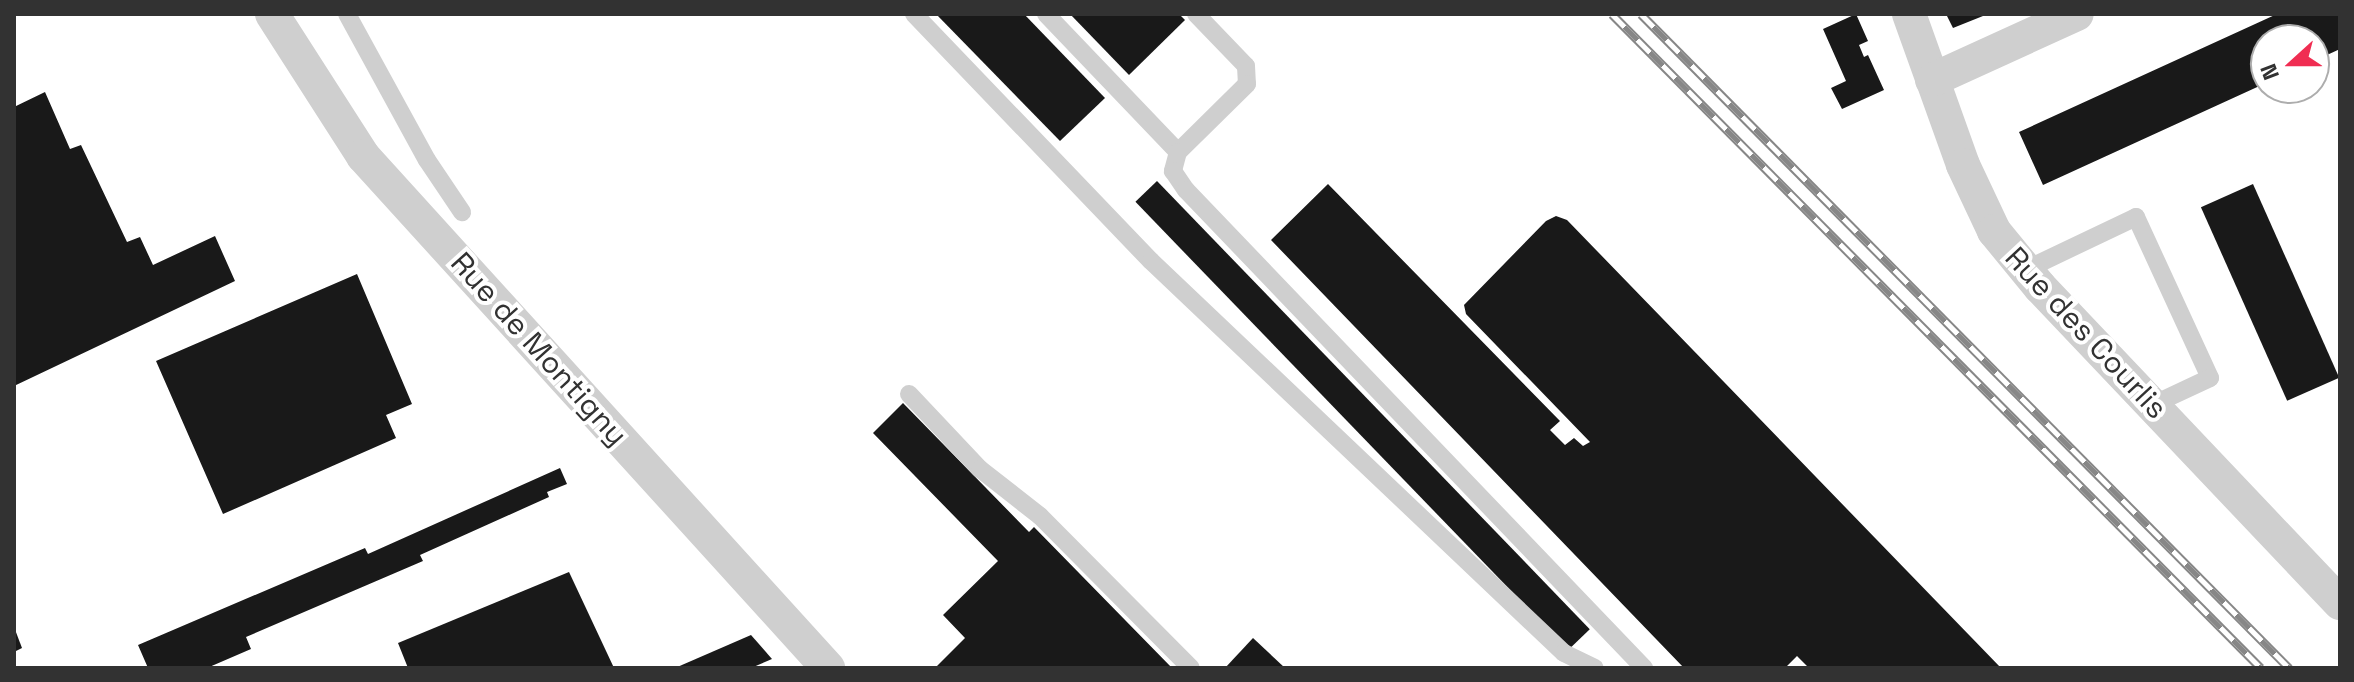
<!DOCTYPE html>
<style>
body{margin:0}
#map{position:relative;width:2354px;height:682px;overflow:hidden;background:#fff;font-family:"Space Grotesk",sans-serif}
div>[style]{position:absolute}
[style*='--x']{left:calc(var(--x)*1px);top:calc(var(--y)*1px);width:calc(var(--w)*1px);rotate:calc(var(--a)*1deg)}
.building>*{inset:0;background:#191919;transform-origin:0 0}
.service>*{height:18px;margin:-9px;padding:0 9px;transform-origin:9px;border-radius:9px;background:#cfcfcf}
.minor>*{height:34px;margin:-17px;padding:0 17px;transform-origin:17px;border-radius:17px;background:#cfcfcf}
.rail>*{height:9px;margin-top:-4.5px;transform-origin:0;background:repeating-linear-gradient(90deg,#fff 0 18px,#878787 0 36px);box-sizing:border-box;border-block:2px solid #878787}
span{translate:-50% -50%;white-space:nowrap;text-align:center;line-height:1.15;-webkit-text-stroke:8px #fff;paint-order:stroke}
.street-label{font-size:30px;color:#323232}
.frame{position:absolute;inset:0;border:16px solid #323232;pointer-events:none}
.north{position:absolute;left:2250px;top:24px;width:80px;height:80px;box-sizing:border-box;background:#fff;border:2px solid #adadad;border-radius:50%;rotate:249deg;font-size:22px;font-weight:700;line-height:32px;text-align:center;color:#323232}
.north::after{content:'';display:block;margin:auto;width:28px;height:36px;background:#f02d52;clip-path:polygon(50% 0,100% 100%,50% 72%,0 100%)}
</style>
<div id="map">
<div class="building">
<div style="clip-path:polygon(936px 14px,1024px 14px,1105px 98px,1060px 141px)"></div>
<div style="clip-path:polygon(1070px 14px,1179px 14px,1185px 20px,1129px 75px)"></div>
<div style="clip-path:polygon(1856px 14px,1868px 41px,1859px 45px,1864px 57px,1868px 55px,1884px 90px,1842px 109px,1831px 88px,1846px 81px,1823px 29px)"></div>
<div style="clip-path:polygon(1946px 14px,1988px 14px,1953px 28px)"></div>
<div style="clip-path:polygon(2277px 14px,2340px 14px,2340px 49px,2314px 61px,2314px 40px,2266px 40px,2266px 83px,2043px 185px,2019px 132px)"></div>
<div style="clip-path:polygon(45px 92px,70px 149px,81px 145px,127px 242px,140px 237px,153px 265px,215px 236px,235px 281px,14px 386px,14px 107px)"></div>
<div style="left:1157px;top:181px;width:623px;height:30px;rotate:46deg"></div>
<div style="clip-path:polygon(1328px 184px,1560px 421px,1550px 430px,1565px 445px,1574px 438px,1583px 446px,1590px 442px,1466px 314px,1464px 305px,1546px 221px,1556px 216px,1567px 220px,2001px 668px,1809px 668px,1797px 656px,1785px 668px,1684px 668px,1271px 240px)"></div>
<div style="left:2253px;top:184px;width:212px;height:57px;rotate:66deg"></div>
<div style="clip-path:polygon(357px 274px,412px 404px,386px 415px,396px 438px,223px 514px,156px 361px)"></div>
<div style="clip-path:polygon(903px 403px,1029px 532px,1034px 527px,1172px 668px,935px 668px,965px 638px,943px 615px,998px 561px,873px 433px)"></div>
<div style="clip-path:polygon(560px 468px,567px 484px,547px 492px,549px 497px,420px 555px,423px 561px,246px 637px,251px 649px,207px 668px,148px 668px,138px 645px,365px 548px,368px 554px)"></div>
<div style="clip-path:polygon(569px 572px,614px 668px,408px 668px,398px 643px)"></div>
<div style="clip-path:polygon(14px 627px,22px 648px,14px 652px)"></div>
<div style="clip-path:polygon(751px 635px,772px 659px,751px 668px,675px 668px)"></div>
<div style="clip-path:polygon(1253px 638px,1285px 668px,1225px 668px)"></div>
</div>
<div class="service">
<div style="--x:347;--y:14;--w:166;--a:61.3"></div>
<div style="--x:427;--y:160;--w:63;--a:56.1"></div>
<div style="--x:914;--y:14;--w:342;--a:46.2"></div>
<div style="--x:1151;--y:261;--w:569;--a:43.51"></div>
<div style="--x:1564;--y:653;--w:34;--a:26"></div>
<div style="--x:1046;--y:14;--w:191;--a:46.3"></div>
<div style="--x:1196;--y:14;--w:72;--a:46.1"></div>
<div style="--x:1246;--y:66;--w:18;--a:87"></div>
<div style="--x:1247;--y:84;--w:97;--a:135.4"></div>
<div style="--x:1178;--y:152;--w:20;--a:105"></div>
<div style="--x:1173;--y:171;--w:23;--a:56"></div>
<div style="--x:1186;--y:190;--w:662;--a:46.22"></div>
<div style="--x:2025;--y:270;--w:123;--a:-25.5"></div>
<div style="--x:2136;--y:217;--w:177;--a:65.3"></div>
<div style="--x:2210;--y:378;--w:64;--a:155"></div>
<div style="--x:909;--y:394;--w:103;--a:46.6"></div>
<div style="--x:980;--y:469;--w:76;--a:38.1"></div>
<div style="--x:1040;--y:516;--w:214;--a:45.2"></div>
</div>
<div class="minor">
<div style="--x:272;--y:14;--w:169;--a:57.3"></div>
<div style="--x:363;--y:156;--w:692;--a:47.75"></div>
<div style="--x:1909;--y:14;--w:160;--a:70.3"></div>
<div style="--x:1963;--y:165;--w:73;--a:64.8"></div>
<div style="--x:1994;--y:231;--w:72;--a:50.6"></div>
<div style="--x:2040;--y:287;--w:436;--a:46.5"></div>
<div style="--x:1932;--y:80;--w:159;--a:-24.5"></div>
</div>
<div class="rail">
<div style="--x:1612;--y:14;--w:921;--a:45.22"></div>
<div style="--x:1641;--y:14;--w:921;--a:45.26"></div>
</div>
<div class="street-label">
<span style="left:2086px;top:333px;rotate:47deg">Rue des Courlis</span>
<span style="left:539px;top:349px;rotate:48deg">Rue de Montigny</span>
</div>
<div class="frame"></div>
<div class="north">N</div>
</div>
